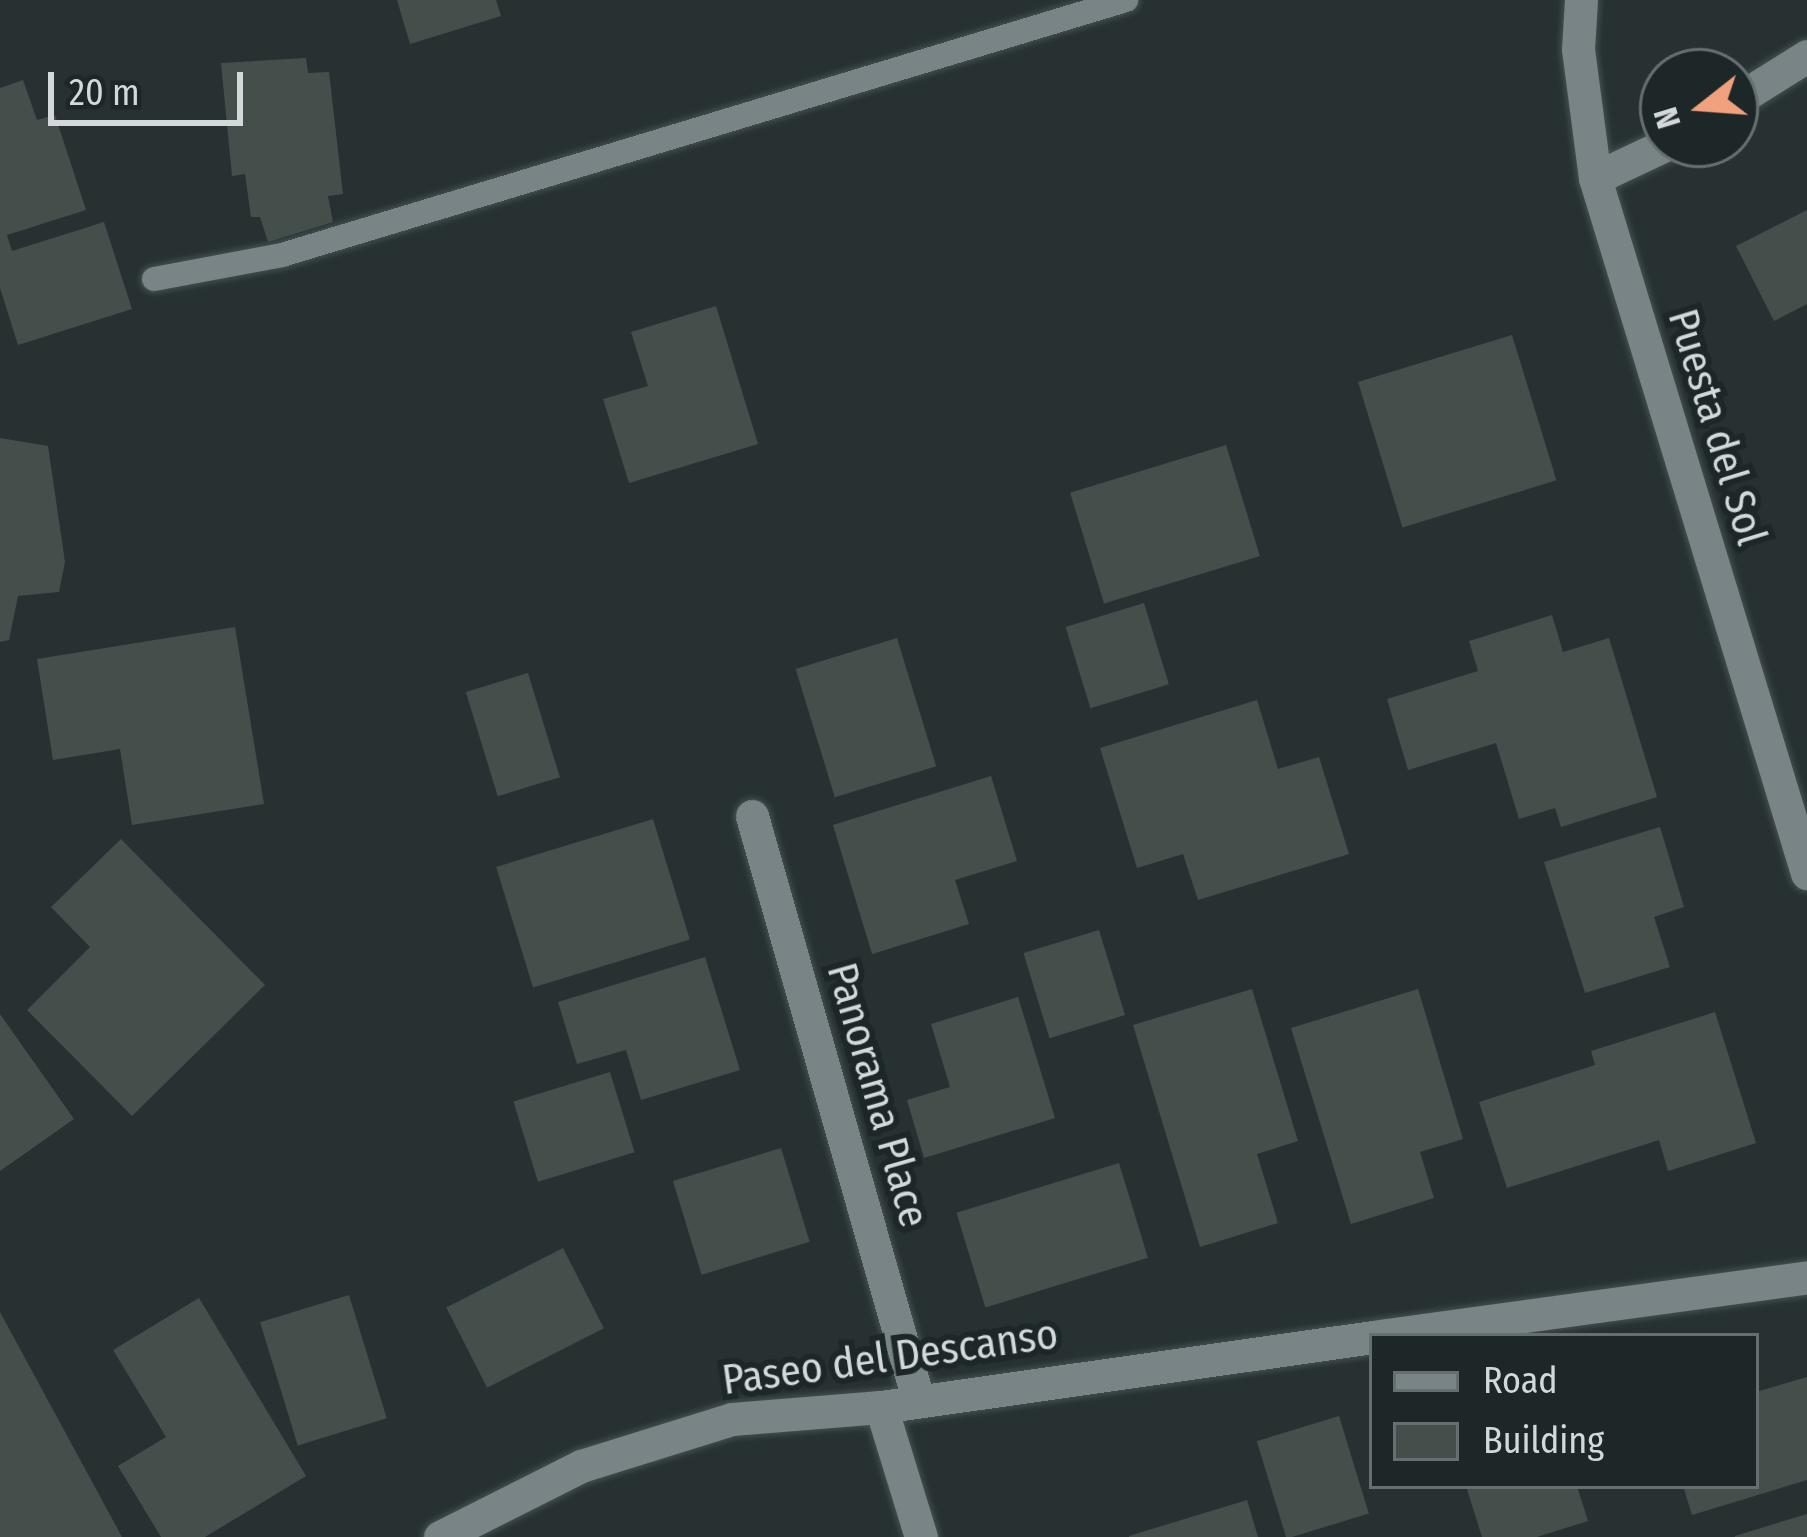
<!DOCTYPE html>
<style>
body{margin:0}
#map{position:relative;width:1807px;height:1537px;overflow:hidden;background:#273132;font-family:"Fira Sans Condensed",sans-serif}
div>[style]{position:absolute}
[style*='--x']{left:calc(var(--x)*1px);top:calc(var(--y)*1px);width:calc(var(--w)*1px);rotate:calc(var(--a)*1deg)}
.building>*{inset:0;background:#444f4b;transform-origin:0 0}
.roads{filter:drop-shadow(0 0 3px #464f50) drop-shadow(0 0 3px #464f50)}
.service>*{height:24px;margin:-12px;padding:0 12px;transform-origin:12px;border-radius:12px;background:#788485}
.minor>*{height:33px;margin:-16.5px;padding:0 16.5px;transform-origin:16.5px;border-radius:16.5px;background:#788485}
span{translate:-50% -50%;white-space:nowrap;text-align:center;line-height:1.15;-webkit-text-stroke:12px #1d2728;paint-order:stroke}
.street-label{font-size:42px;color:#d3d9da}
.legend{position:absolute;left:1369px;top:1333px;width:390px;height:156px;box-sizing:border-box;background:#1d2728;border:3px solid #666e6f;margin:0;padding:15px 21px;list-style:none;font-size:36px;color:#d3d9da}
.legend li{display:flex;align-items:center;gap:24px;height:60px}
.legend b{width:60px;border:3px solid #666e6f}
.north{position:absolute;left:1639px;top:48px;width:120px;height:120px;box-sizing:border-box;background:#1d2728;border:3px solid #666e6f;border-radius:50%;rotate:253deg;font-size:33px;font-weight:700;line-height:48px;text-align:center;color:#d3d9da}
.north::after{content:'';display:block;margin:auto;width:42px;height:54px;background:#f1a17d;clip-path:polygon(50% 0,100% 100%,50% 72%,0 100%)}
.scale{position:absolute;left:48px;top:72px;width:195px;height:54px;box-sizing:border-box;border:6px solid #d3d9da;border-top:0;padding-left:15px;font-size:36px;line-height:42px;white-space:nowrap;color:#d3d9da;-webkit-text-stroke:9px #1d2728;paint-order:stroke}
</style>
<div id="map">
<div class="building">
<div style="clip-path:polygon(397px 0,496px 0,501px 16px,410px 44px)"></div>
<div style="clip-path:polygon(306px 58px,308px 73px,329px 72px,343px 194px,328px 196px,333px 222px,268px 242px,260px 217px,251px 217px,245px 174px,232px 176px,221px 63px)"></div>
<div style="clip-path:polygon(23px 80px,37px 120px,55px 115px,86px 210px,7px 235px,12px 251px,104px 222px,132px 309px,18px 345px,0 288px,0 88px)"></div>
<div style="clip-path:polygon(1807px 210px,1807px 304px,1774px 321px,1736px 246px)"></div>
<div style="clip-path:polygon(716px 306px,758px 444px,629px 483px,603px 399px,648px 386px,631px 332px)"></div>
<div style="left:1512px;top:335px;width:152px;height:161px;rotate:73deg"></div>
<div style="clip-path:polygon(0 438px,48px 446px,65px 562px,59px 592px,18px 596px,9px 640px,0 642px)"></div>
<div style="left:1226px;top:445px;width:116px;height:163px;rotate:73deg"></div>
<div style="left:1144px;top:603px;width:85px;height:82px;rotate:73deg"></div>
<div style="clip-path:polygon(1552px 615px,1563px 652px,1609px 638px,1657px 797px,1561px 827px,1555px 808px,1519px 819px,1496px 743px,1408px 770px,1387px 699px,1478px 671px,1469px 641px)"></div>
<div style="clip-path:polygon(235px 627px,264px 804px,132px 825px,120px 749px,53px 760px,37px 659px)"></div>
<div style="left:897px;top:638px;width:134px;height:106px;rotate:73deg"></div>
<div style="left:528px;top:673px;width:109px;height:65px;rotate:73deg"></div>
<div style="clip-path:polygon(1257px 700px,1278px 769px,1319px 757px,1349px 854px,1198px 900px,1183px 854px,1137px 868px,1100px 748px)"></div>
<div style="clip-path:polygon(991px 776px,1017px 861px,955px 880px,969px 924px,872px 954px,833px 825px)"></div>
<div style="left:653px;top:819px;width:126px;height:164px;rotate:73deg"></div>
<div style="clip-path:polygon(1660px 827px,1684px 907px,1654px 917px,1670px 967px,1585px 993px,1544px 862px)"></div>
<div style="clip-path:polygon(121px 839px,265px 985px,132px 1116px,27px 1010px,90px 947px,51px 907px)"></div>
<div style="left:1099px;top:930px;width:89px;height:79px;rotate:73deg"></div>
<div style="clip-path:polygon(705px 957px,740px 1070px,641px 1100px,626px 1050px,577px 1064px,558px 1002px)"></div>
<div style="clip-path:polygon(1252px 989px,1298px 1141px,1257px 1154px,1278px 1223px,1200px 1247px,1133px 1025px)"></div>
<div style="clip-path:polygon(1418px 989px,1463px 1139px,1420px 1152px,1434px 1198px,1351px 1224px,1291px 1028px)"></div>
<div style="clip-path:polygon(1018px 997px,1055px 1118px,924px 1158px,907px 1100px,950px 1087px,931px 1024px)"></div>
<div style="clip-path:polygon(1715px 1012px,1756px 1143px,1668px 1171px,1659px 1140px,1507px 1188px,1479px 1102px,1595px 1065px,1591px 1051px)"></div>
<div style="clip-path:polygon(0 1014px,74px 1119px,0 1171px)"></div>
<div style="left:610px;top:1072px;width:84px;height:101px;rotate:73deg"></div>
<div style="left:781px;top:1148px;width:98px;height:113px;rotate:73deg"></div>
<div style="left:1119px;top:1163px;width:99px;height:170px;rotate:73deg"></div>
<div style="left:563px;top:1248px;width:90px;height:131px;rotate:63deg"></div>
<div style="left:349px;top:1295px;width:129px;height:93px;rotate:73deg"></div>
<div style="clip-path:polygon(199px 1298px,306px 1476px,205px 1537px,161px 1537px,118px 1466px,166px 1437px,113px 1350px)"></div>
<div style="clip-path:polygon(0 1312px,122px 1537px,0 1537px)"></div>
<div style="clip-path:polygon(1807px 1377px,1807px 1480px,1692px 1515px,1683px 1486px,1756px 1486px,1756px 1392px)"></div>
<div style="left:1339px;top:1416px;width:102px;height:86px;rotate:73deg"></div>
<div style="clip-path:polygon(1466px 1486px,1577px 1486px,1588px 1521px,1537px 1537px,1482px 1537px)"></div>
<div style="clip-path:polygon(1247px 1500px,1258px 1537px,1129px 1537px,1129px 1536px)"></div>
<div style="clip-path:polygon(1807px 1514px,1807px 1537px,1735px 1537px,1735px 1536px)"></div>
</div>
<div class="roads">
<div class="service">
<div style="--x:154;--y:279;--w:130;--a:-10.6"></div>
<div style="--x:282;--y:255;--w:882;--a:-16.81"></div>
</div>
<div class="minor">
<div style="--x:1581;--y:0;--w:49;--a:93.5"></div>
<div style="--x:1578;--y:49;--w:130;--a:82.5"></div>
<div style="--x:1595;--y:178;--w:727;--a:73.04"></div>
<div style="--x:1735;--y:101;--w:85;--a:-32"></div>
<div style="--x:1595;--y:178;--w:80;--a:-25.3"></div>
<div style="--x:752;--y:816;--w:606;--a:74.11"></div>
<div style="--x:1379;--y:1336;--w:432;--a:-7.8"></div>
<div style="--x:881;--y:1407;--w:136;--a:72.9"></div>
<div style="--x:440;--y:1537;--w:158;--a:-26.7"></div>
<div style="--x:581;--y:1466;--w:158;--a:-17.3"></div>
<div style="--x:732;--y:1419;--w:149;--a:-4.6"></div>
<div style="--x:881;--y:1407;--w:496;--a:-8.1"></div>
</div>
</div>
<div class="street-label">
<span style="left:1717px;top:427px;rotate:73deg">Puesta del Sol</span>
<span style="left:878px;top:1095px;rotate:74deg">Panorama Place</span>
<span style="left:890px;top:1357px;rotate:-8deg">Paseo del Descanso</span>
</div>
<ul class="legend">
<li><b style="height:15px;background:#788485"></b>Road</li>
<li><b style="height:33px;background:#444f4b"></b>Building</li>
</ul>
<div class="north">N</div>
<div class="scale">20 m</div>
</div>
